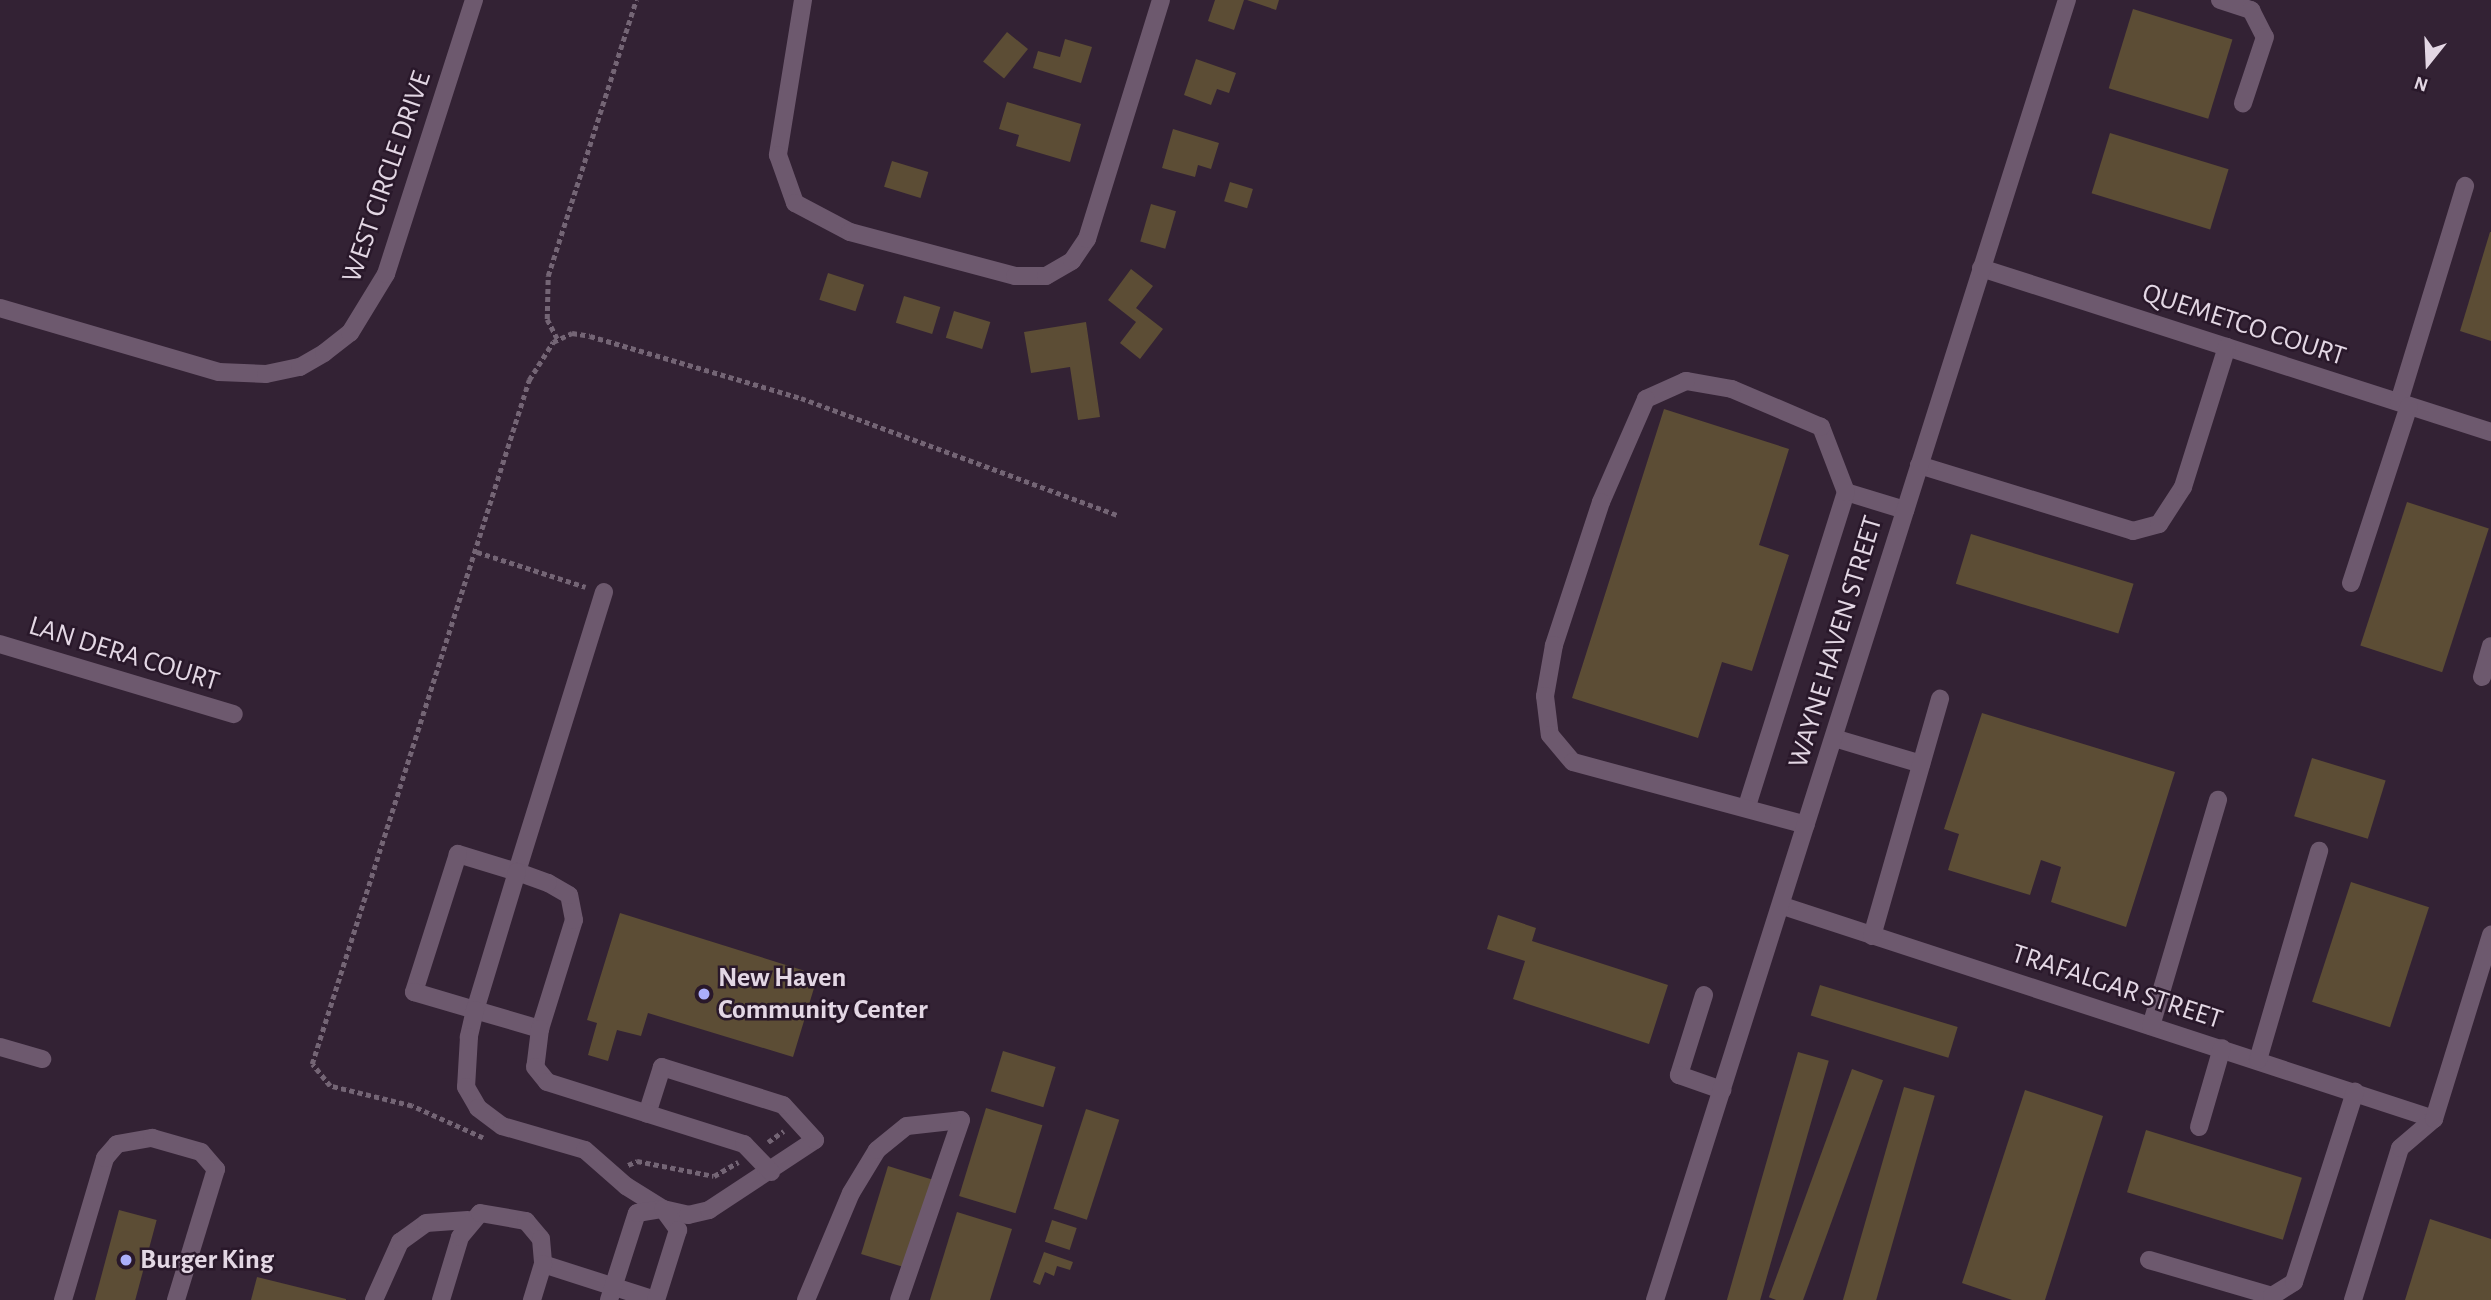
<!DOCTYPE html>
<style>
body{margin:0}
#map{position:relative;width:2491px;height:1300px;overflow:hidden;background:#332234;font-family:"Alegreya Sans",sans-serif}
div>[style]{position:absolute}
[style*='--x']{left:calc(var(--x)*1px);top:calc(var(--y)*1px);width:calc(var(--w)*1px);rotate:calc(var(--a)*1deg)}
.building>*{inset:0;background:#5c4d35;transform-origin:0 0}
.path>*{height:4.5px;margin-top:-2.25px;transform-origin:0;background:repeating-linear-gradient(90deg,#746575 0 5px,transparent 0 8.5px)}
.minor>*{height:18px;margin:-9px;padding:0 9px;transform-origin:9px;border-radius:9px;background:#6d596e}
.dots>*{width:19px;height:19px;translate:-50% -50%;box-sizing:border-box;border:4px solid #29182a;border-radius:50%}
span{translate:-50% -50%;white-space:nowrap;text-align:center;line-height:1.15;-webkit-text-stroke:5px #29182a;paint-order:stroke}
.street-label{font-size:28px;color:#e3d7e4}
.poi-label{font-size:28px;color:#e3d7e4;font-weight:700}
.left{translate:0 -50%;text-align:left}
.north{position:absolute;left:2393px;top:28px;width:70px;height:70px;-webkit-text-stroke:5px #29182a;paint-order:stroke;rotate:198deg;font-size:19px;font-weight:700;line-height:28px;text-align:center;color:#e3d7e4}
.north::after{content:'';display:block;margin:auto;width:24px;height:32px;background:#e3d7e4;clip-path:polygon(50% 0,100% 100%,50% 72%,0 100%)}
</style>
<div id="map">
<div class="building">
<div style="clip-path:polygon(1215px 0,1244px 0,1234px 30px,1208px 21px)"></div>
<div style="clip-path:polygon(1247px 0,1279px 0,1276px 10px)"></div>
<div style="left:2133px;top:9px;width:104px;height:83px;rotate:17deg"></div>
<div style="left:1007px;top:32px;width:27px;height:38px;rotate:39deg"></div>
<div style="clip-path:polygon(1065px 39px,1092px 47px,1081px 83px,1033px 68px,1038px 51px,1060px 57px)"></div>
<div style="clip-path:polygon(1196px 59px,1236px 73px,1229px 93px,1217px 89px,1211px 105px,1184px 95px)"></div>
<div style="clip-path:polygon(1007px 102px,1081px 124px,1070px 162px,1016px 146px,1019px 135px,999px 129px)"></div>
<div style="clip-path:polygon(1173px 129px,1219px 143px,1211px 169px,1198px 165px,1195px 177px,1162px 168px)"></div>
<div style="left:2110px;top:133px;width:124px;height:63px;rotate:17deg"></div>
<div style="left:892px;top:161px;width:38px;height:27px;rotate:17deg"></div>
<div style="left:1230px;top:182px;width:24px;height:20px;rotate:17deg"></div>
<div style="left:1151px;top:204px;width:26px;height:39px;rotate:16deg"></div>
<div style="clip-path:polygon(2490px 232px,2491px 232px,2491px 341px,2460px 331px)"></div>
<div style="clip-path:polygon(1131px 269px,1153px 286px,1136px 308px,1163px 329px,1140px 359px,1120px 343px,1136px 322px,1108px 300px)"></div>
<div style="left:828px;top:273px;width:38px;height:28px;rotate:18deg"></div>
<div style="left:904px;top:296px;width:38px;height:28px;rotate:17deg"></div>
<div style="left:954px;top:311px;width:38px;height:28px;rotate:17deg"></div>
<div style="clip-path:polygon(1086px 322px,1100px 417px,1078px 420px,1070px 367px,1031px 373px,1024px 332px)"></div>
<div style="clip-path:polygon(1664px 409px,1789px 449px,1759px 545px,1789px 555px,1752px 671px,1722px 662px,1698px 738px,1572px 698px)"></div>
<div style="left:2407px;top:502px;width:86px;height:151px;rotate:18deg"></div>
<div style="left:1971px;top:534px;width:170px;height:52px;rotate:17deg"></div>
<div style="clip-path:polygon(1982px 713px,2175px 772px,2126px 927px,2051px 902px,2061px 867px,2041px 860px,2030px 895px,1948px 870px,1959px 834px,1944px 829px)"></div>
<div style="left:2312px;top:758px;width:77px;height:61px;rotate:17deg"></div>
<div style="left:2351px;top:882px;width:82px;height:126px;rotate:18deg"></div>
<div style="clip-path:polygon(620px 913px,818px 975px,793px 1057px,648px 1013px,641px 1036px,617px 1030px,608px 1061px,588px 1055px,597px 1023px,587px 1020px)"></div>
<div style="clip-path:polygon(1498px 915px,1536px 928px,1532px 941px,1668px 985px,1649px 1044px,1513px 999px,1525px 961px,1487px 949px)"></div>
<div style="left:1820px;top:985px;width:144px;height:32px;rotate:17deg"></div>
<div style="left:1003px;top:1051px;width:55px;height:42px;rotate:17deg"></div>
<div style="left:1798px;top:1052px;width:32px;height:260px;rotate:16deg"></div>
<div style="left:1852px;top:1069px;width:33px;height:243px;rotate:20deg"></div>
<div style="left:1904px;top:1087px;width:32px;height:224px;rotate:16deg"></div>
<div style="clip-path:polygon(2025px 1090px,2103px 1116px,2045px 1300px,2012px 1300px,1962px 1283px)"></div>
<div style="left:986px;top:1108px;width:59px;height:92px;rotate:17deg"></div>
<div style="left:1086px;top:1109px;width:35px;height:105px;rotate:18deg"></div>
<div style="left:2146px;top:1130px;width:163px;height:65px;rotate:17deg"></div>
<div style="left:888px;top:1166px;width:52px;height:92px;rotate:17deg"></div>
<div style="left:119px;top:1210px;width:39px;height:93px;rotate:15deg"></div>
<div style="clip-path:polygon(957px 1212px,1012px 1229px,990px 1300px,930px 1300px)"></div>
<div style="clip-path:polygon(2430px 1219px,2491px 1239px,2491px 1300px,2405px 1300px)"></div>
<div style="left:1052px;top:1220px;width:26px;height:23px;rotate:18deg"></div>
<div style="clip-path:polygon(1044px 1252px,1073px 1262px,1070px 1270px,1057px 1266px,1054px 1276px,1045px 1272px,1040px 1285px,1033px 1282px)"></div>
<div style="clip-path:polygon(257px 1277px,346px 1299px,346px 1300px,251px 1300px)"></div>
</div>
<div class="path">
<div style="--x:557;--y:339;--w:22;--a:-117"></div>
<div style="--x:547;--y:319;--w:43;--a:-88.7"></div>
<div style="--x:548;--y:276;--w:290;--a:-72.3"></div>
<div style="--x:477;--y:552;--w:114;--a:17.8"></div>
<div style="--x:483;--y:1138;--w:78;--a:-155.7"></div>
<div style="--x:412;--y:1106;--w:84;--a:-166.3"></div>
<div style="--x:330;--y:1086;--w:28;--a:-129"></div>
<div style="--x:312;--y:1064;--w:718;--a:-72.4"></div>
<div style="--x:529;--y:380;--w:45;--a:-57.7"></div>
<div style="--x:553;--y:342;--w:21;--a:-25"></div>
<div style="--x:572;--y:333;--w:18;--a:9"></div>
<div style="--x:590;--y:336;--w:220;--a:16.4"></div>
<div style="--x:801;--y:398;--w:338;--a:20.3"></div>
<div style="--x:768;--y:1142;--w:19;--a:-35"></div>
<div style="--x:628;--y:1165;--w:10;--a:-24"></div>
<div style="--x:637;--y:1161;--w:78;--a:11"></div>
<div style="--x:714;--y:1176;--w:28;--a:-30"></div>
</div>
<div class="minor">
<div style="--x:803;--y:0;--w:157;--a:99.2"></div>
<div style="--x:778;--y:155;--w:51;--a:70.5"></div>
<div style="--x:795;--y:203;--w:62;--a:27.8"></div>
<div style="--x:850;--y:232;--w:171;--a:14.9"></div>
<div style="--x:1015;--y:276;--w:31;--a:0"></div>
<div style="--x:1046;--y:276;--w:30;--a:-30"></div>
<div style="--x:1072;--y:261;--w:27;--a:-56"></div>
<div style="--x:1087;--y:239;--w:250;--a:-72.8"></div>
<div style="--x:2220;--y:0;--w:33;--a:18"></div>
<div style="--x:2251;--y:10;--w:30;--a:63"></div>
<div style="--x:2265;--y:37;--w:70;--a:108.4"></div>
<div style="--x:1981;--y:268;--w:536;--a:17.83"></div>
<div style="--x:0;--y:308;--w:228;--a:16.3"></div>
<div style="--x:219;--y:372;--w:47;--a:2.4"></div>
<div style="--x:266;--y:374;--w:35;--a:-12"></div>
<div style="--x:300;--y:367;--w:28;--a:-30"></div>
<div style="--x:324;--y:353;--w:33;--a:-38"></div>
<div style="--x:350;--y:333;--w:69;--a:-58.6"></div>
<div style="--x:386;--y:274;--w:288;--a:-72.2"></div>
<div style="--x:2399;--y:402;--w:226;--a:-73"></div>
<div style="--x:1919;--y:465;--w:224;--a:17.1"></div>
<div style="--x:2133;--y:531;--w:27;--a:-15"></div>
<div style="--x:2159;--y:524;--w:44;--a:-57"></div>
<div style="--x:2183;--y:487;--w:147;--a:-72.6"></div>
<div style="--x:1846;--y:492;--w:62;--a:17"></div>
<div style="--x:2351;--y:583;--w:186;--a:-71.9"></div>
<div style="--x:604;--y:592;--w:293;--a:107.3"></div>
<div style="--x:517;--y:872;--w:62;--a:-163"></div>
<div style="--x:458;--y:854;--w:145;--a:107.7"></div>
<div style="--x:414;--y:992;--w:64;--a:16.4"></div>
<div style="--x:475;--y:1010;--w:68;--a:16.3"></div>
<div style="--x:540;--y:1029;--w:114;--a:-72.7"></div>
<div style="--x:574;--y:920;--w:25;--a:-101"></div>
<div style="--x:569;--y:895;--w:24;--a:-150"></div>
<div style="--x:548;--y:883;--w:33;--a:-160"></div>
<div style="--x:517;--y:872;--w:144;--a:106.9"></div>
<div style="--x:475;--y:1010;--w:28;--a:103"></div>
<div style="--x:469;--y:1037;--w:50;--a:93.4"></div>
<div style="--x:466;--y:1087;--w:24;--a:60"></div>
<div style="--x:478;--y:1108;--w:30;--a:37"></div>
<div style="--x:502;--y:1126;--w:86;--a:16.1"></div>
<div style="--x:585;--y:1150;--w:55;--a:41.3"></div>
<div style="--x:626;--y:1186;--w:44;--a:31.9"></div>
<div style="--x:663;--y:1209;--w:26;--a:13"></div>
<div style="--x:688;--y:1215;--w:22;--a:-13"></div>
<div style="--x:709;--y:1210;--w:127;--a:-33.4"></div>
<div style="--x:815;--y:1140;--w:47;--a:-132.4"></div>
<div style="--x:783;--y:1105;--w:127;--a:-162.6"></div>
<div style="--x:662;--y:1067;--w:49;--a:107.7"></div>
<div style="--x:0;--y:644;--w:244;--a:16.7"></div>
<div style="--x:2482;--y:677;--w:32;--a:-74"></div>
<div style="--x:1834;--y:738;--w:91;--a:16.6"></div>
<div style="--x:1747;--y:806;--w:329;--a:-72.5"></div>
<div style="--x:1846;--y:492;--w:70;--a:-111"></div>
<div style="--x:1821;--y:427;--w:97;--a:-156.9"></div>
<div style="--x:1732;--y:389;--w:47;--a:-170.1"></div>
<div style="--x:1686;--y:381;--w:44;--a:155.8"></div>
<div style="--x:1646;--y:399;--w:112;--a:113.6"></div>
<div style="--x:1601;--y:502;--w:151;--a:108.2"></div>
<div style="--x:1554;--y:645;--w:52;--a:100"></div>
<div style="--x:1545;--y:696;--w:39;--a:83"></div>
<div style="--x:1550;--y:735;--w:35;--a:50"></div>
<div style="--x:1573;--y:762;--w:241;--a:15.1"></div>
<div style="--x:1783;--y:906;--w:685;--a:18.12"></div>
<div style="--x:1872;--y:936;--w:247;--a:-74"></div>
<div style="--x:1704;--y:995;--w:84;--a:107.4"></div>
<div style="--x:1679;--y:1075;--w:46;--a:19.2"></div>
<div style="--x:2151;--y:1026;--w:236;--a:-73.5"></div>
<div style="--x:540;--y:1029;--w:38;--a:97"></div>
<div style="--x:535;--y:1067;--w:19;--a:51"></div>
<div style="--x:547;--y:1082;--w:207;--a:17.5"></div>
<div style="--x:744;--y:1144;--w:39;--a:46"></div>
<div style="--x:0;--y:1047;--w:44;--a:15.9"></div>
<div style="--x:2258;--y:1060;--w:218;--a:-73.7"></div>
<div style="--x:2199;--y:1127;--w:82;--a:-73.8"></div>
<div style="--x:2149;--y:1260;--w:128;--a:16.3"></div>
<div style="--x:2272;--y:1296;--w:26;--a:-32"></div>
<div style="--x:2294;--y:1282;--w:200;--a:-72.2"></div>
<div style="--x:543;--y:1264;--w:118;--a:17.8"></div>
<div style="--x:63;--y:1300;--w:148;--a:-73.5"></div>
<div style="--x:105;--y:1158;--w:18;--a:-49"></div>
<div style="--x:117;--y:1144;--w:36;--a:-10"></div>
<div style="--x:152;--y:1138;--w:51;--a:15.9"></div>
<div style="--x:201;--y:1152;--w:23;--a:49"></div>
<div style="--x:216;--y:1169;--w:137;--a:107"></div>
<div style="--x:374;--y:1300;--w:64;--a:-65.9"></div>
<div style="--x:400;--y:1242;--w:32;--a:-36"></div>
<div style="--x:426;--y:1223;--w:42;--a:-4.1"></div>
<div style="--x:441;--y:1300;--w:66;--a:-73.2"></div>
<div style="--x:460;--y:1237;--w:31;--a:-50"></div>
<div style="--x:480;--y:1213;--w:47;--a:9.9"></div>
<div style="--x:526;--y:1221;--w:23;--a:50"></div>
<div style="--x:541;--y:1239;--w:25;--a:85"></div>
<div style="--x:543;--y:1264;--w:38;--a:107"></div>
<div style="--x:609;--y:1300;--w:91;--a:-72.2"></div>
<div style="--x:637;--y:1213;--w:26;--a:-9"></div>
<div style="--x:663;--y:1209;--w:26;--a:54"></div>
<div style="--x:678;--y:1230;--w:73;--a:107.4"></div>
<div style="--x:806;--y:1300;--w:116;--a:-67.2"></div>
<div style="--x:851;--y:1193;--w:50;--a:-58.8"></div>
<div style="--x:877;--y:1150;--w:38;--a:-39"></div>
<div style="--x:907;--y:1126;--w:54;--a:-6.3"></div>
<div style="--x:961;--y:1120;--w:190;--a:109"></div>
<div style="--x:1655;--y:1300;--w:1364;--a:-72.42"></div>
<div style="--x:2353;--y:1300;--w:159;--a:-72.8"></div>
<div style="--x:2400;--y:1148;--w:45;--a:-40.5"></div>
<div style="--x:2434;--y:1119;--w:193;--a:-72.8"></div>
</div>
<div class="dots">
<div style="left:704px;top:994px;background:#abaffb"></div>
<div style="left:126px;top:1260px;background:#abaffb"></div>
</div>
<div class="street-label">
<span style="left:387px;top:177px;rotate:-71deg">WEST CIRCLE DRIVE</span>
<span style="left:2244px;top:325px;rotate:18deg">QUEMETCO COURT</span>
<span style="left:1836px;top:642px;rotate:-73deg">WAYNE HAVEN STREET</span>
<span style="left:124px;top:654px;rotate:17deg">LAN DERA COURT</span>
<span style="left:2117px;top:987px;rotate:18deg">TRAFALGAR STREET</span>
</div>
<div class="poi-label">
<span class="left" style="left:718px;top:994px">New Haven<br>Community Center</span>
<span class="left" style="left:140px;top:1260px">Burger King</span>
</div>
<div class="north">N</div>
</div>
